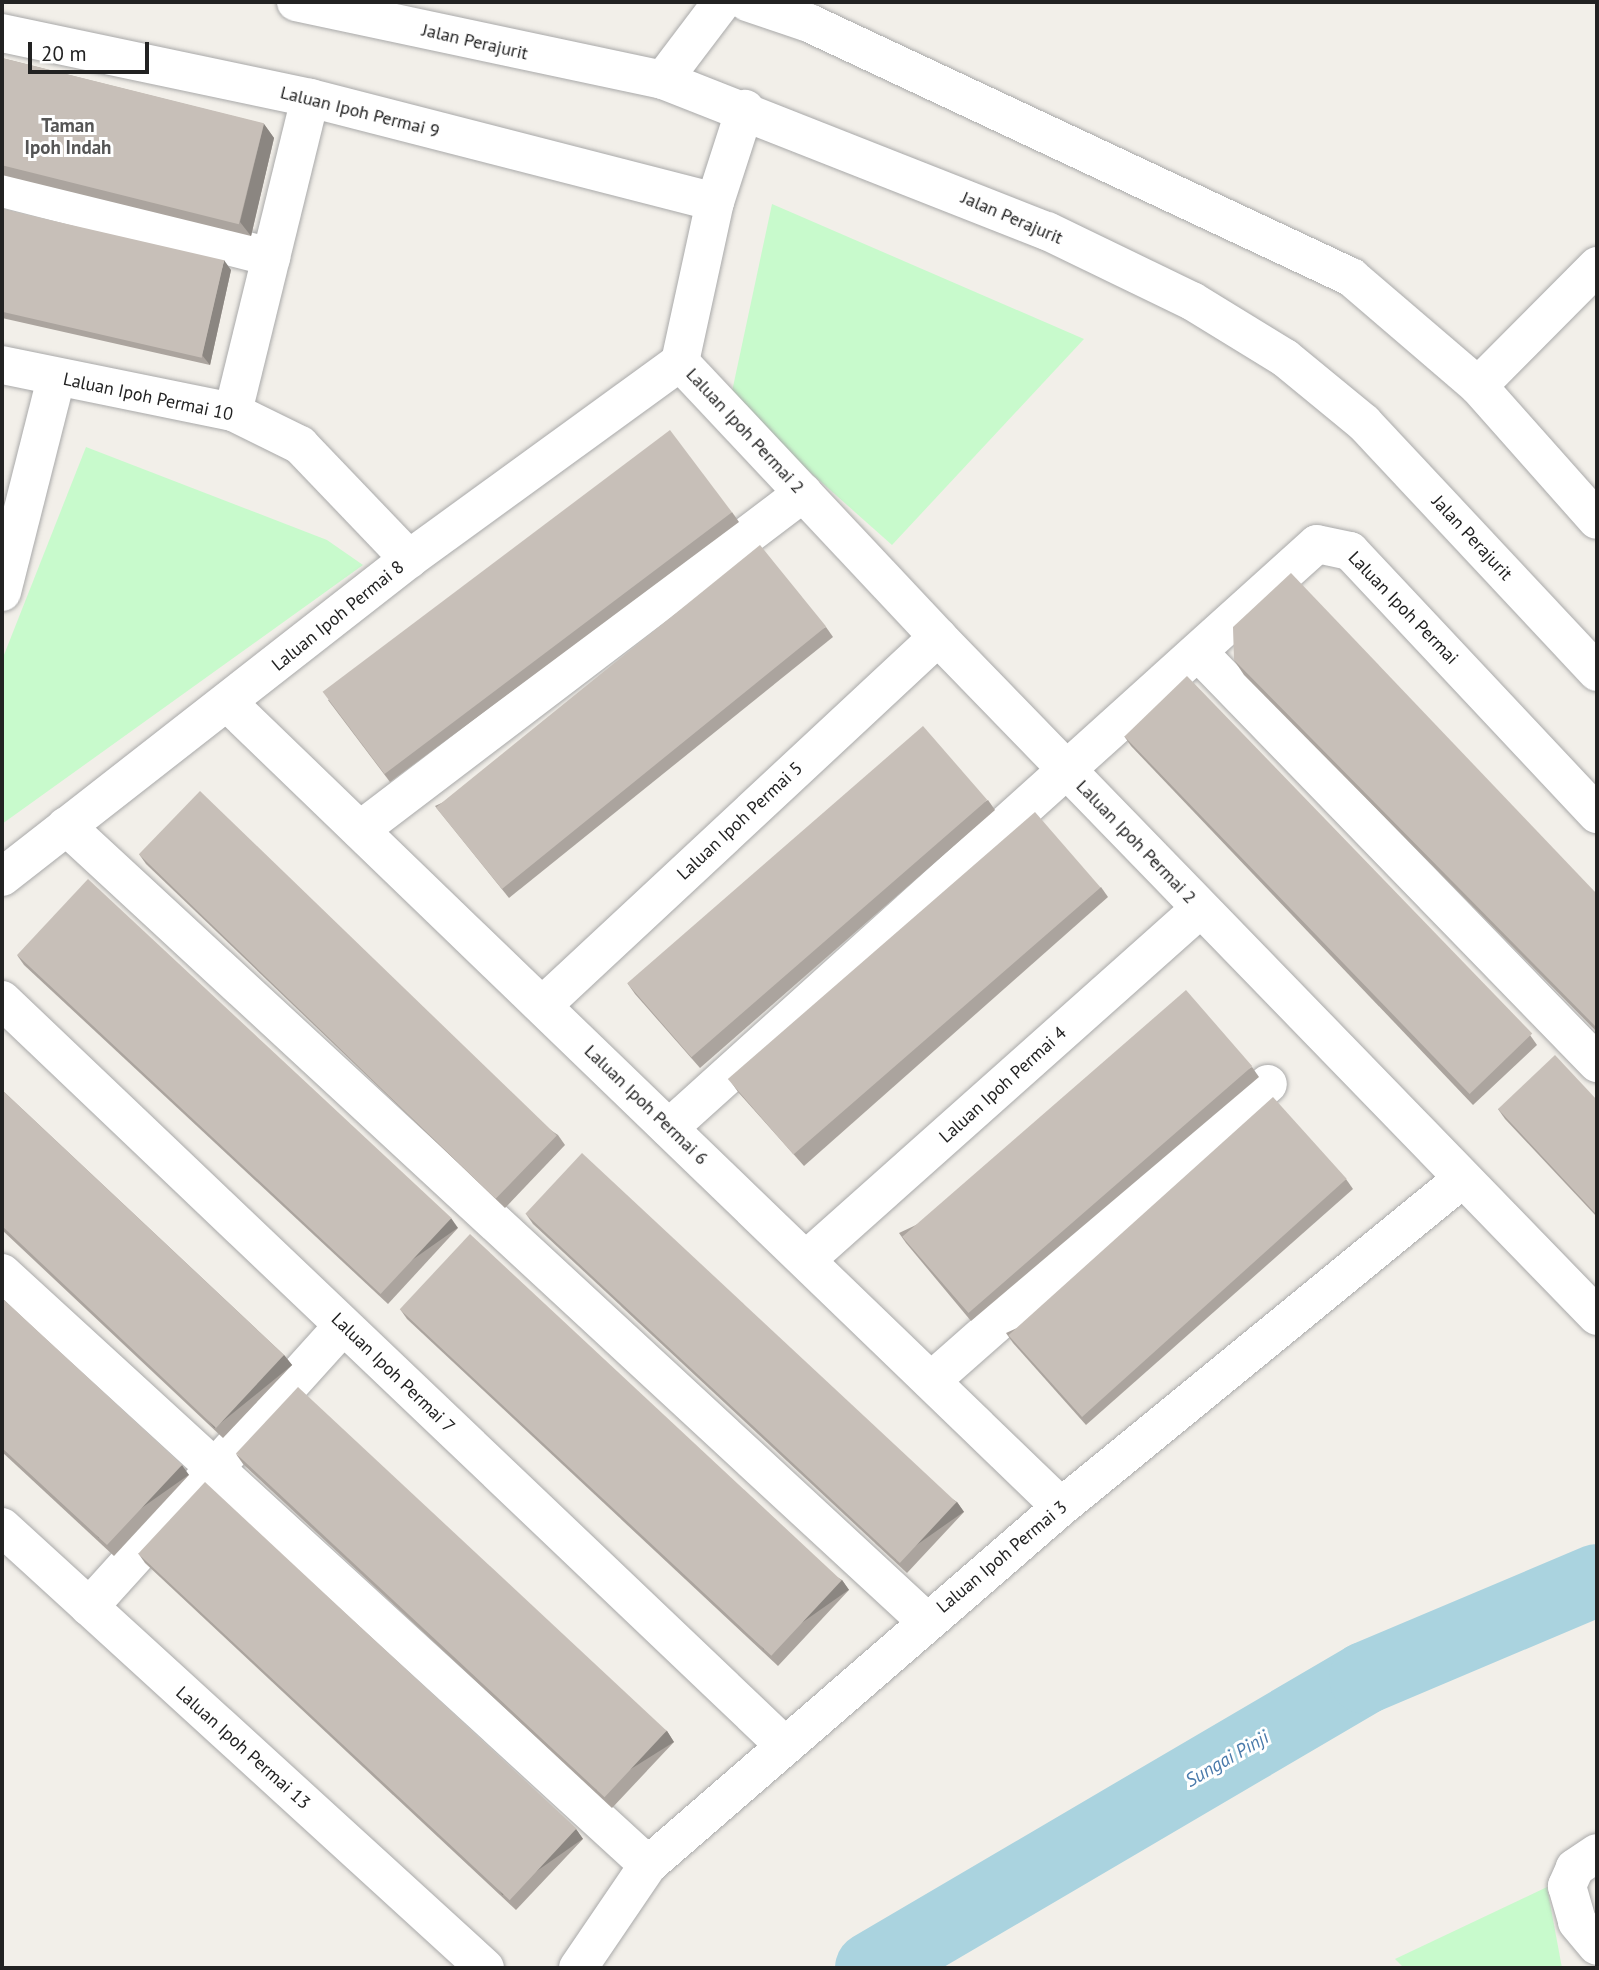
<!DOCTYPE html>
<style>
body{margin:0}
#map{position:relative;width:1599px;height:1970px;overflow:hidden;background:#f2efe9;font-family:"PT Sans",sans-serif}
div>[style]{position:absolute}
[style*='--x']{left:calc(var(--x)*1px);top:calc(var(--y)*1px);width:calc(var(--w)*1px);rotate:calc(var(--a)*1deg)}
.park>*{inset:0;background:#c8facc}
.river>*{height:72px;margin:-36px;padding:0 36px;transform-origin:36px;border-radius:36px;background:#aad3df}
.roads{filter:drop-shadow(0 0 2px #a9a9a9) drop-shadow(0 0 2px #a9a9a9)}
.minor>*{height:38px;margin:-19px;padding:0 19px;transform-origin:19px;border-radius:19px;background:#fff}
.wall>*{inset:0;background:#aba49e}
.shaded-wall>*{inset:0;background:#8b8681;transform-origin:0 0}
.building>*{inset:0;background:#c7bfb8;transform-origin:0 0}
span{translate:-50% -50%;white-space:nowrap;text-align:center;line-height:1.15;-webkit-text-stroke:6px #fff;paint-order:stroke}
.street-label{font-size:18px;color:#222}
.neighbourhood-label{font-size:19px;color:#555;font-weight:700}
.water-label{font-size:19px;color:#4a7aab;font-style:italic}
.frame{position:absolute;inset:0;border:4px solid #222;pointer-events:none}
.scale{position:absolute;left:28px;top:42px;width:121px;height:32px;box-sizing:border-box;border:4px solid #222;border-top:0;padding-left:9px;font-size:21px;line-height:24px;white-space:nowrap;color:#222;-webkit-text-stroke:5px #fff;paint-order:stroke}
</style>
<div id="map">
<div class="park">
<div style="clip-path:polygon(772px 204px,1084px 339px,892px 545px,730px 401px)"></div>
<div style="clip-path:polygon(86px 447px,327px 540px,363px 565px,2px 824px,2px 660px)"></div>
<div style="clip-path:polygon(1547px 1887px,1562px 1968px,1404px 1968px,1395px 1959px)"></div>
</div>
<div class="river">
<div style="--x:871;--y:1968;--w:573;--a:-30.41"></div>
<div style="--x:1365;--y:1678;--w:252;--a:-22.9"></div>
</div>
<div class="roads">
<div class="minor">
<div style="--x:296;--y:2;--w:375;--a:12"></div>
<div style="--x:663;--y:80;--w:413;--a:21.5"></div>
<div style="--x:1047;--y:231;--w:161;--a:25.8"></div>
<div style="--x:1192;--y:301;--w:109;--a:31.5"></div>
<div style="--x:1285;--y:358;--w:102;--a:39.4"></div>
<div style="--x:1364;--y:423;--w:341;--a:46.9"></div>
<div style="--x:747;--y:2;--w:65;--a:18.7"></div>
<div style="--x:809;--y:23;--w:599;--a:25.11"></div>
<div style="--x:1351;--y:277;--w:167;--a:40.6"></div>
<div style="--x:1478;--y:386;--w:179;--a:48.4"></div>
<div style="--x:2;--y:33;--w:315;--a:11.9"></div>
<div style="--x:310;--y:98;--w:418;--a:14.4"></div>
<div style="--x:663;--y:80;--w:98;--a:-52.9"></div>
<div style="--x:2;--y:188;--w:278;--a:14.4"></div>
<div style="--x:680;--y:362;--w:377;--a:46.8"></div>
<div style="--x:938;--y:637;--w:946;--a:45.86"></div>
<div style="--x:680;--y:362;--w:164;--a:-77.7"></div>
<div style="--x:715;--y:202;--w:98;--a:-72.1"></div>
<div style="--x:2;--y:365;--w:236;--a:11.5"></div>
<div style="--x:233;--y:412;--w:75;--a:26.2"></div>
<div style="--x:300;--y:445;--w:158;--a:46.3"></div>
<div style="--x:1478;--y:386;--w:169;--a:-45.2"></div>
<div style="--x:233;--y:412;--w:323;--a:-76.2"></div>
<div style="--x:2;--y:592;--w:221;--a:-75.8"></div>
<div style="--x:1198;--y:652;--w:573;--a:45.85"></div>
<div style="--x:229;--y:704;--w:1156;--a:43.98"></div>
<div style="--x:66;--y:826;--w:1171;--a:42.75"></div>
<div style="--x:360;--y:830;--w:557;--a:-37.26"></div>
<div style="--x:2;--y:877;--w:517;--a:-38"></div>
<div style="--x:409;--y:559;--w:335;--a:-36"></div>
<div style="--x:2;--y:1000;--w:1080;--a:43.61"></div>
<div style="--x:543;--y:1005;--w:540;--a:-42.97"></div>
<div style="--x:669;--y:1128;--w:872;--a:-42.03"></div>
<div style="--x:1317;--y:544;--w:34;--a:12"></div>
<div style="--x:1350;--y:551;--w:361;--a:46.8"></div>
<div style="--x:806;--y:1260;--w:528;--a:-41.7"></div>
<div style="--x:2;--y:1273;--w:876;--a:42.5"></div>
<div style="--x:931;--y:1381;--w:449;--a:-41.4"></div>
<div style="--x:2;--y:1527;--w:654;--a:42.4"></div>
<div style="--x:89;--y:1607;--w:379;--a:-47.9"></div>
<div style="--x:1597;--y:1853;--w:27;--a:146"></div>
<div style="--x:1575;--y:1868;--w:20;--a:114"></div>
<div style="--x:1567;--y:1886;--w:37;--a:74"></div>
<div style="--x:1577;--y:1922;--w:31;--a:50"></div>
<div style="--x:578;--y:1968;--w:125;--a:-55.8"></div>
<div style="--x:648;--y:1865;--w:547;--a:-40.92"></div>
<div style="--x:1061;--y:1507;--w:517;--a:-39.27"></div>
</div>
</div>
<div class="wall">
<div style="clip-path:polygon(2px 58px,264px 124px,274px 138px,251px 236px,2px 175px)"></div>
<div style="clip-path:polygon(2px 209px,231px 270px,210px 365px,2px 318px)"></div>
<div style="clip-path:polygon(732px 512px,739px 522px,390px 782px,328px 700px)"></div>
<div style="clip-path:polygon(826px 627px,833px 637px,509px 898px,435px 806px)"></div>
<div style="clip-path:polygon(1234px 660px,1597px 894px,1597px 1032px,1244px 675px)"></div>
<div style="clip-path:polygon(1124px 736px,1530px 1035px,1537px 1045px,1473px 1105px,1131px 746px)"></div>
<div style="clip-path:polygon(988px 800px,995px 810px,700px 1068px,635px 994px,628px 984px)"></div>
<div style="clip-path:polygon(139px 854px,558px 1135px,565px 1145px,505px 1208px,146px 864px)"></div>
<div style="clip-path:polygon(1101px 887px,1108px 897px,804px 1166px,738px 1092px,731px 1082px)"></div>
<div style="clip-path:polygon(17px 955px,458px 1228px,388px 1304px,24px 965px)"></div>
<div style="clip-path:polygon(1252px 1067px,1259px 1077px,971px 1321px,906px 1243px,899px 1233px)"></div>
<div style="clip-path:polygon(2px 1090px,284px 1355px,292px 1365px,223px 1438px,2px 1230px)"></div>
<div style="clip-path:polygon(1597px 1100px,1597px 1217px,1505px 1119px,1498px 1109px)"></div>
<div style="clip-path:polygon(1346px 1179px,1353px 1189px,1086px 1425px,1013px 1343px,1006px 1333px)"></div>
<div style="clip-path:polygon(526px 1214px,957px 1502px,964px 1512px,907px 1573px,533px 1224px)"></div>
<div style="clip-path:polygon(2px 1298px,189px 1475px,114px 1556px,2px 1452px)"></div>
<div style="clip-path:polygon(400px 1309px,842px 1580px,849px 1590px,778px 1666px,407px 1319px)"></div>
<div style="clip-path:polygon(236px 1454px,667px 1731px,674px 1742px,612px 1808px,243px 1464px)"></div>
<div style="clip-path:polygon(138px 1553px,576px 1829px,583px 1839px,516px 1910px,145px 1563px)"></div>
</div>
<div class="shaded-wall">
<div style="clip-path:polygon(264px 124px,274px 138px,251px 236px,240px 222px)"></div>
<div style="clip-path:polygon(224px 260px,231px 270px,210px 365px,202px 355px)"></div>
<div style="left:451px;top:1218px;width:12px;height:103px;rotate:55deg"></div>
<div style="left:284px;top:1355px;width:13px;height:100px;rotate:51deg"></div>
<div style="left:182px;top:1465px;width:12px;height:110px;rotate:55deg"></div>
<div style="left:957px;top:1502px;width:12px;height:83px;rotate:55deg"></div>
<div style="left:842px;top:1580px;width:12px;height:104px;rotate:55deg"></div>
<div style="left:667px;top:1731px;width:13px;height:91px;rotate:58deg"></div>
<div style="left:576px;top:1829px;width:12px;height:98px;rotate:55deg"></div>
</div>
<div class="building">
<div style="left:2px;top:58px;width:270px;height:104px;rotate:14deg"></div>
<div style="left:2px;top:209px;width:228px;height:100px;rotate:13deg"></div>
<div style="left:670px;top:430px;width:103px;height:435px;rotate:53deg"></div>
<div style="left:760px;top:545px;width:105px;height:417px;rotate:51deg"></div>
<div style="clip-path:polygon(1291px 573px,1597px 894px,1597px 1028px,1234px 660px,1233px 627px)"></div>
<div style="left:1187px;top:676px;width:497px;height:87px;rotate:46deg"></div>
<div style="left:923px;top:726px;width:98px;height:392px;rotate:49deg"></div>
<div style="left:200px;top:791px;width:496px;height:88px;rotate:44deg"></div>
<div style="left:1035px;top:812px;width:100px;height:407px;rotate:49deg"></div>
<div style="left:88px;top:879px;width:497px;height:104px;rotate:43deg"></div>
<div style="left:1186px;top:990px;width:101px;height:376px;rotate:49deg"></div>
<div style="clip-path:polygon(1555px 1055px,1597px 1100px,1597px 1215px,1498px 1109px)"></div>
<div style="clip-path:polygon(2px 1090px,284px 1355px,216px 1428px,2px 1226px)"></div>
<div style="left:1273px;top:1097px;width:110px;height:356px;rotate:48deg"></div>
<div style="left:582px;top:1153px;width:512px;height:83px;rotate:43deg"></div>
<div style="left:470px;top:1234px;width:508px;height:103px;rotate:43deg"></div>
<div style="clip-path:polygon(2px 1298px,182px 1465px,107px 1545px,2px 1448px)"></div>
<div style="left:298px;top:1387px;width:504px;height:91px;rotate:43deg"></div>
<div style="left:205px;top:1482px;width:508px;height:98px;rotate:43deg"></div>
</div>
<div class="street-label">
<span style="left:475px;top:42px;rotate:13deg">Jalan Perajurit</span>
<span style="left:360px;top:112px;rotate:14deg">Laluan Ipoh Permai 9</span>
<span style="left:1012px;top:218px;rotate:23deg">Jalan Perajurit</span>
<span style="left:148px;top:397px;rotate:12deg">Laluan Ipoh Permai 10</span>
<span style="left:745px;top:431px;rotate:47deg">Laluan Ipoh Permai 2</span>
<span style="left:1472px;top:538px;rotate:47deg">Jalan Perajurit</span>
<span style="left:1403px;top:608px;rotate:46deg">Laluan Ipoh Permai</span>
<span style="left:338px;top:616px;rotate:-39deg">Laluan Ipoh Permai 8</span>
<span style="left:740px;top:821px;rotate:-43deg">Laluan Ipoh Permai 5</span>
<span style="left:1136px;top:842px;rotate:46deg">Laluan Ipoh Permai 2</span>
<span style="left:1003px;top:1085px;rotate:-42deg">Laluan Ipoh Permai 4</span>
<span style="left:646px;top:1105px;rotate:44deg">Laluan Ipoh Permai 6</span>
<span style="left:393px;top:1373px;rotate:44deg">Laluan Ipoh Permai 7</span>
<span style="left:1002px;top:1557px;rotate:-40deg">Laluan Ipoh Permai 3</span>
<span style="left:243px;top:1748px;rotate:42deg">Laluan Ipoh Permai 13</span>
</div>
<div class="neighbourhood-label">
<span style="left:68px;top:137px">Taman<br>Ipoh Indah</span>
</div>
<div class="water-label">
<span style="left:1227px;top:1759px;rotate:-30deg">Sungai Pinji</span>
</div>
<div class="frame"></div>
<div class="scale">20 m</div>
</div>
